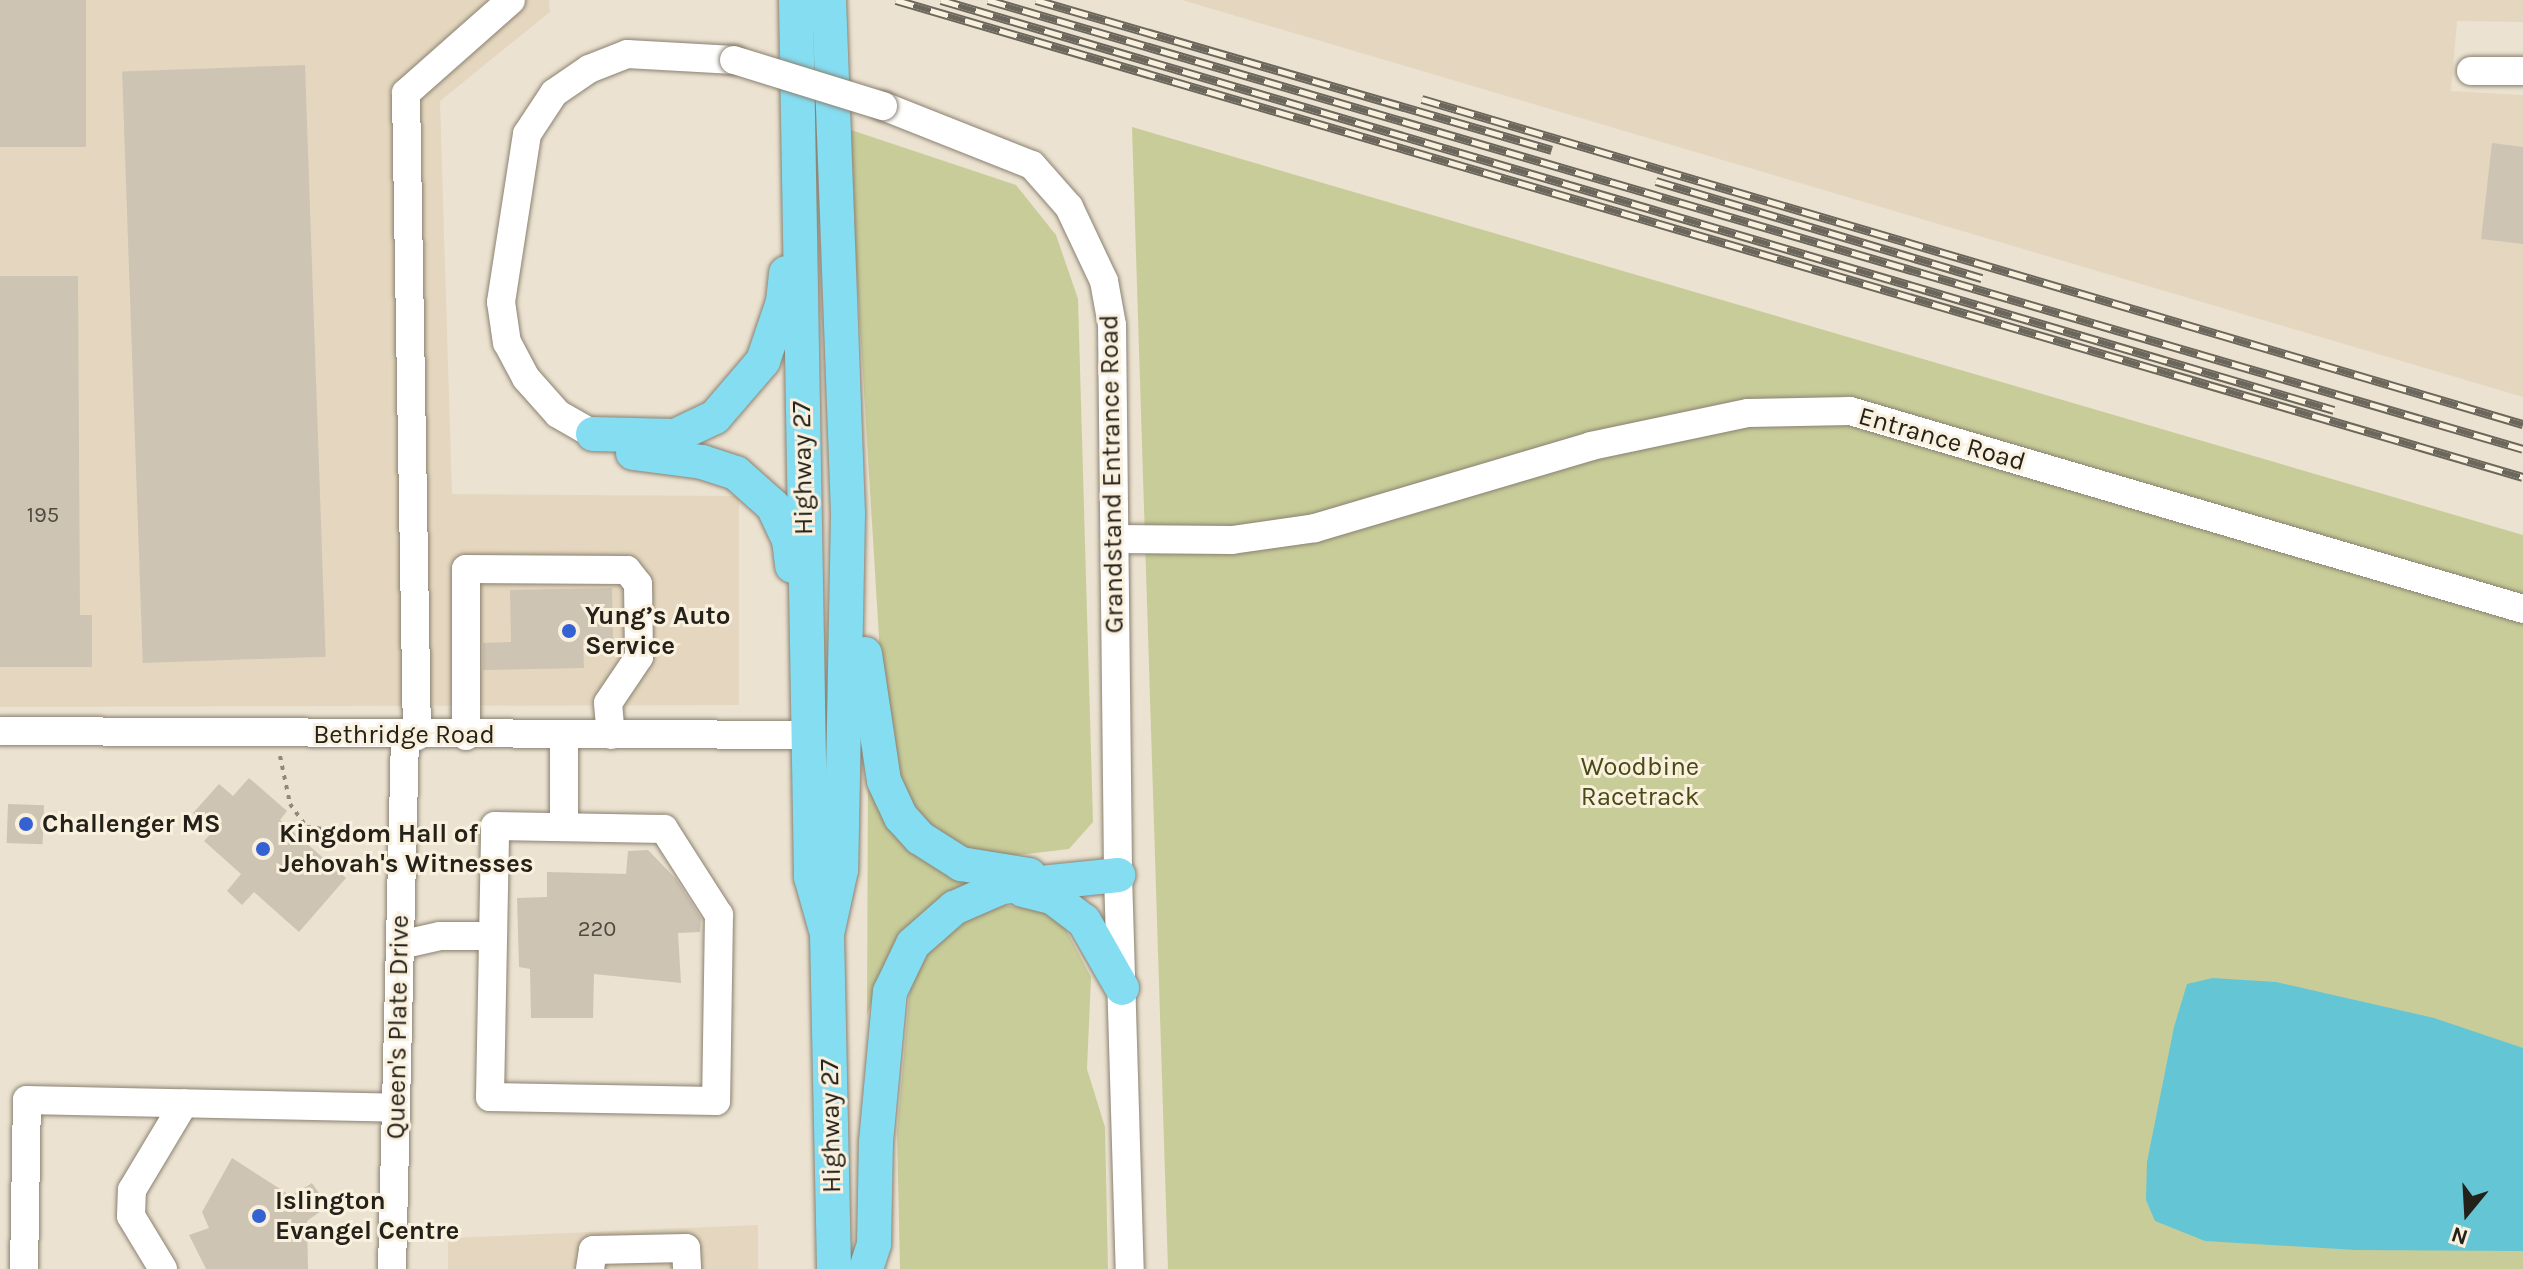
<!DOCTYPE html>
<meta charset="utf-8">
<style>
body{margin:0}
#map{position:relative;width:2523px;height:1269px;overflow:hidden;background:#ece2d1;font-family:Karla,sans-serif}
div>[style]{position:absolute}
[style*='--x']{left:calc(var(--x)*1px);top:calc(var(--y)*1px);width:calc(var(--w)*1px);rotate:calc(var(--a)*1deg)}
.built>*{inset:0;background:#e5d7bf}
.green>*{inset:0;background:#c8cc99}
.water>*{inset:0;background:#64c5d4}
.building>*{inset:0;background:#cec4b3;transform-origin:0 0}
.path>*{height:4px;margin-top:-2px;transform-origin:0;background:repeating-linear-gradient(90deg,#90897d 0 4px,transparent 0 10px)}
.roads{filter:drop-shadow(0 0 2px #8a8171) drop-shadow(0 0 2px #8a8171)}
.minor>*{height:28px;margin:-14px;padding:0 14px;transform-origin:14px;border-radius:14px;background:#fff}
.major>*{height:34px;margin:-17px;padding:0 17px;transform-origin:17px;border-radius:17px;background:#85ddf2}
.rail>*{height:9px;margin-top:-4.5px;transform-origin:0;background:repeating-linear-gradient(90deg,#faf0de 0 18px,#6c675c 0 36px);box-sizing:border-box;border-block:2px solid #6c675c}
.bridges{filter:drop-shadow(0 0 2px #8a8171) drop-shadow(0 0 2px #8a8171)}
.minor-bridge>*{height:28px;margin:-14px;padding:0 14px;transform-origin:14px;border-radius:14px;background:#fff}
.dots>*{width:22px;height:22px;translate:-50% -50%;box-sizing:border-box;border:4px solid #faf0de;border-radius:50%}
span{translate:-50% -50%;white-space:nowrap;text-align:center;line-height:1.15;-webkit-text-stroke:6px #faf0de;paint-order:stroke}
.number-label{font-size:22px;color:#4e4a40}
.number-label span{-webkit-text-stroke-width:0}
.street-label{font-size:26px;color:#24211a}
.poi-label{font-size:26px;color:#24211a;font-weight:700}
.left{translate:0 -50%;text-align:left}
.park-label{font-size:26px;color:#484913}
.north{position:absolute;left:2427px;top:1173px;width:80px;height:80px;-webkit-text-stroke:6px #faf0de;paint-order:stroke;rotate:198deg;font-size:22px;font-weight:700;line-height:32px;text-align:center;color:#24211a}
.north::after{content:'';display:block;margin:auto;width:28px;height:36px;background:#24211a;clip-path:polygon(50% 0,100% 100%,50% 72%,0 100%)}
</style>
<div id="map">
<div class="built">
<div style="clip-path:polygon(0 0,549px 0,550px 12px,440px 101px,452px 494px,739px 496px,739px 705px,0 707px)"></div>
<div style="clip-path:polygon(1182px 0,2523px 0,2523px 22px,2457px 21px,2451px 91px,2523px 95px,2523px 397px)"></div>
<div style="clip-path:polygon(758px 1225px,758px 1269px,448px 1269px,448px 1238px)"></div>
</div>
<div class="green">
<div style="clip-path:polygon(1132px 127px,2523px 535px,2523px 1269px,1168px 1269px)"></div>
<div style="clip-path:polygon(848px 129px,1016px 185px,1056px 235px,1078px 299px,1093px 822px,1069px 849px,1010px 856px,945px 846px,899px 796px,884px 720px)"></div>
<div style="clip-path:polygon(868px 765px,976px 879px,880px 975px,867px 1016px)"></div>
<div style="clip-path:polygon(1000px 905px,1039px 909px,1063px 924px,1091px 977px,1087px 1069px,1105px 1127px,1108px 1269px,900px 1269px,897px 1132px,910px 987px,928px 950px,965px 918px)"></div>
</div>
<div class="water">
<div style="clip-path:polygon(2213px 978px,2276px 982px,2434px 1018px,2523px 1048px,2523px 1251px,2356px 1250px,2205px 1241px,2155px 1221px,2146px 1200px,2147px 1162px,2174px 1027px,2187px 984px)"></div>
</div>
<div class="building">
<div style="left:0;top:0;width:86px;height:147px"></div>
<div style="left:305px;top:65px;width:592px;height:183px;rotate:88deg"></div>
<div style="clip-path:polygon(2492px 143px,2523px 147px,2523px 244px,2481px 239px)"></div>
<div style="clip-path:polygon(0 276px,78px 276px,80px 615px,92px 615px,92px 667px,0 667px)"></div>
<div style="clip-path:polygon(612px 588px,613px 639px,583px 639px,584px 668px,483px 670px,483px 643px,511px 642px,510px 590px)"></div>
<div style="clip-path:polygon(249px 778px,287px 811px,280px 820px,346px 878px,299px 932px,254px 892px,242px 905px,227px 891px,241px 874px,204px 841px,213px 831px,193px 813px,219px 784px,233px 796px)"></div>
<div style="left:8px;top:804px;width:36px;height:39px;rotate:2deg"></div>
<div style="clip-path:polygon(648px 850px,676px 879px,701px 918px,700px 932px,678px 933px,681px 983px,594px 974px,593px 1018px,531px 1018px,530px 969px,519px 967px,517px 898px,547px 897px,547px 872px,626px 874px,628px 851px)"></div>
<div style="clip-path:polygon(232px 1158px,291px 1196px,312px 1183px,328px 1206px,307px 1221px,308px 1269px,206px 1269px,189px 1235px,209px 1228px,202px 1212px)"></div>
</div>
<div class="path">
<div style="--x:280;--y:756;--w:49;--a:78.2"></div>
<div style="--x:290;--y:804;--w:29;--a:54"></div>
<div style="--x:307;--y:827;--w:74;--a:7"></div>
</div>
<div class="roads">
<div class="minor">
<div style="--x:2471;--y:71;--w:52;--a:0"></div>
<div style="--x:883;--y:106;--w:160;--a:21.6"></div>
<div style="--x:1032;--y:165;--w:56;--a:48.6"></div>
<div style="--x:1069;--y:207;--w:82;--a:64.7"></div>
<div style="--x:1104;--y:281;--w:45;--a:79.7"></div>
<div style="--x:1112;--y:325;--w:550;--a:89.37"></div>
<div style="--x:1118;--y:875;--w:394;--a:88.3"></div>
<div style="--x:593;--y:434;--w:40;--a:-150.3"></div>
<div style="--x:558;--y:414;--w:48;--a:-131.6"></div>
<div style="--x:526;--y:378;--w:40;--a:-118"></div>
<div style="--x:507;--y:343;--w:41;--a:-98.3"></div>
<div style="--x:501;--y:302;--w:170;--a:-81.2"></div>
<div style="--x:527;--y:134;--w:49;--a:-56.6"></div>
<div style="--x:554;--y:93;--w:42;--a:-34.4"></div>
<div style="--x:589;--y:69;--w:41;--a:-21.5"></div>
<div style="--x:627;--y:54;--w:107;--a:3.2"></div>
<div style="--x:1116;--y:539;--w:116;--a:0.5"></div>
<div style="--x:1232;--y:540;--w:84;--a:-8.2"></div>
<div style="--x:1315;--y:528;--w:288;--a:-16.5"></div>
<div style="--x:1591;--y:446;--w:160;--a:-11.9"></div>
<div style="--x:1748;--y:413;--w:102;--a:-1.1"></div>
<div style="--x:1850;--y:411;--w:702;--a:16.39"></div>
<div style="--x:0;--y:731;--w:808;--a:0.28"></div>
<div style="--x:417;--y:736;--w:643;--a:-90.98"></div>
<div style="--x:406;--y:93;--w:140;--a:-41.5"></div>
<div style="--x:466;--y:736;--w:167;--a:-90"></div>
<div style="--x:466;--y:569;--w:161;--a:0.4"></div>
<div style="--x:627;--y:570;--w:18;--a:52"></div>
<div style="--x:638;--y:584;--w:73;--a:89.2"></div>
<div style="--x:639;--y:657;--w:55;--a:124"></div>
<div style="--x:608;--y:703;--w:32;--a:85"></div>
<div style="--x:564;--y:736;--w:91;--a:90"></div>
<div style="--x:495;--y:826;--w:169;--a:1"></div>
<div style="--x:664;--y:829;--w:102;--a:57.4"></div>
<div style="--x:719;--y:915;--w:186;--a:90.9"></div>
<div style="--x:716;--y:1101;--w:226;--a:-179"></div>
<div style="--x:490;--y:1097;--w:271;--a:-88.9"></div>
<div style="--x:400;--y:945;--w:41;--a:-12.7"></div>
<div style="--x:440;--y:936;--w:52;--a:0"></div>
<div style="--x:24;--y:1269;--w:169;--a:-89"></div>
<div style="--x:27;--y:1100;--w:369;--a:1.2"></div>
<div style="--x:163;--y:1269;--w:62;--a:-121.1"></div>
<div style="--x:131;--y:1216;--w:26;--a:-88"></div>
<div style="--x:132;--y:1190;--w:101;--a:-59.1"></div>
<div style="--x:392;--y:1269;--w:533;--a:-88.6"></div>
<div style="--x:590;--y:1269;--w:19;--a:-81"></div>
<div style="--x:593;--y:1250;--w:93;--a:-1.2"></div>
<div style="--x:686;--y:1248;--w:21;--a:87"></div>
</div>
<div class="major">
<div style="--x:796;--y:0;--w:877;--a:89.02"></div>
<div style="--x:811;--y:877;--w:55;--a:74.2"></div>
<div style="--x:829;--y:0;--w:514;--a:87.88"></div>
<div style="--x:848;--y:514;--w:356;--a:91.1"></div>
<div style="--x:841;--y:870;--w:66;--a:102.3"></div>
<div style="--x:827;--y:934;--w:335;--a:88.8"></div>
<div style="--x:593;--y:434;--w:82;--a:1.4"></div>
<div style="--x:675;--y:436;--w:44;--a:-25.4"></div>
<div style="--x:715;--y:417;--w:74;--a:-49.4"></div>
<div style="--x:763;--y:361;--w:62;--a:-71.3"></div>
<div style="--x:783;--y:302;--w:29;--a:-84"></div>
<div style="--x:633;--y:453;--w:70;--a:7.4"></div>
<div style="--x:702;--y:462;--w:36;--a:18"></div>
<div style="--x:736;--y:473;--w:50;--a:41.7"></div>
<div style="--x:773;--y:506;--w:38;--a:65"></div>
<div style="--x:789;--y:540;--w:26;--a:83"></div>
<div style="--x:865;--y:654;--w:128;--a:81.5"></div>
<div style="--x:884;--y:781;--w:40;--a:65"></div>
<div style="--x:901;--y:817;--w:28;--a:48"></div>
<div style="--x:920;--y:838;--w:49;--a:32.4"></div>
<div style="--x:961;--y:864;--w:69;--a:9.2"></div>
<div style="--x:1023;--y:890;--w:30;--a:14"></div>
<div style="--x:1052;--y:897;--w:40;--a:37"></div>
<div style="--x:1084;--y:921;--w:77;--a:60.4"></div>
<div style="--x:866;--y:1269;--w:26;--a:-72"></div>
<div style="--x:874;--y:1244;--w:102;--a:-88.9"></div>
<div style="--x:876;--y:1142;--w:151;--a:-84.7"></div>
<div style="--x:890;--y:992;--w:53;--a:-64.4"></div>
<div style="--x:913;--y:944;--w:55;--a:-41.3"></div>
<div style="--x:954;--y:908;--w:52;--a:-23.6"></div>
<div style="--x:1002;--y:887;--w:117;--a:-5.9"></div>
</div>
</div>
<div class="rail">
<div style="--x:896;--y:0;--w:1695;--a:16.34"></div>
<div style="--x:941;--y:0;--w:1452;--a:16.4"></div>
<div style="--x:988;--y:0;--w:1599;--a:16.3"></div>
<div style="--x:1036;--y:0;--w:537;--a:16.21"></div>
<div style="--x:1422;--y:99;--w:1148;--a:16.45"></div>
<div style="--x:1656;--y:181;--w:340;--a:16.6"></div>
</div>
<div class="bridges">
<div class="minor-bridge">
<div style="--x:734;--y:60;--w:156;--a:17.2"></div>
</div>
</div>
<div class="dots">
<div style="left:569px;top:631px;background:#3462d2"></div>
<div style="left:26px;top:824px;background:#3462d2"></div>
<div style="left:263px;top:849px;background:#3462d2"></div>
<div style="left:259px;top:1216px;background:#3462d2"></div>
</div>
<div class="number-label">
<span style="left:43px;top:516px">195</span>
<span style="left:597px;top:930px">220</span>
</div>
<div class="street-label">
<span style="left:1942px;top:439px;rotate:16deg">Entrance Road</span>
<span style="left:803px;top:468px;rotate:-91deg">Highway 27</span>
<span style="left:1112px;top:474px;rotate:-91deg">Grandstand Entrance Road</span>
<span style="left:404px;top:735px">Bethridge Road</span>
<span style="left:398px;top:1027px;rotate:-89deg">Queen's Plate Drive</span>
<span style="left:831px;top:1126px;rotate:-91deg">Highway 27</span>
</div>
<div class="poi-label">
<span class="left" style="left:585px;top:631px">Yung’s Auto<br>Service</span>
<span class="left" style="left:42px;top:824px">Challenger MS</span>
<span class="left" style="left:279px;top:849px">Kingdom Hall of<br>Jehovah's Witnesses</span>
<span class="left" style="left:275px;top:1216px">Islington<br>Evangel Centre</span>
</div>
<div class="park-label">
<span style="left:1640px;top:782px">Woodbine<br>Racetrack</span>
</div>
<div class="north">N</div>
</div>
